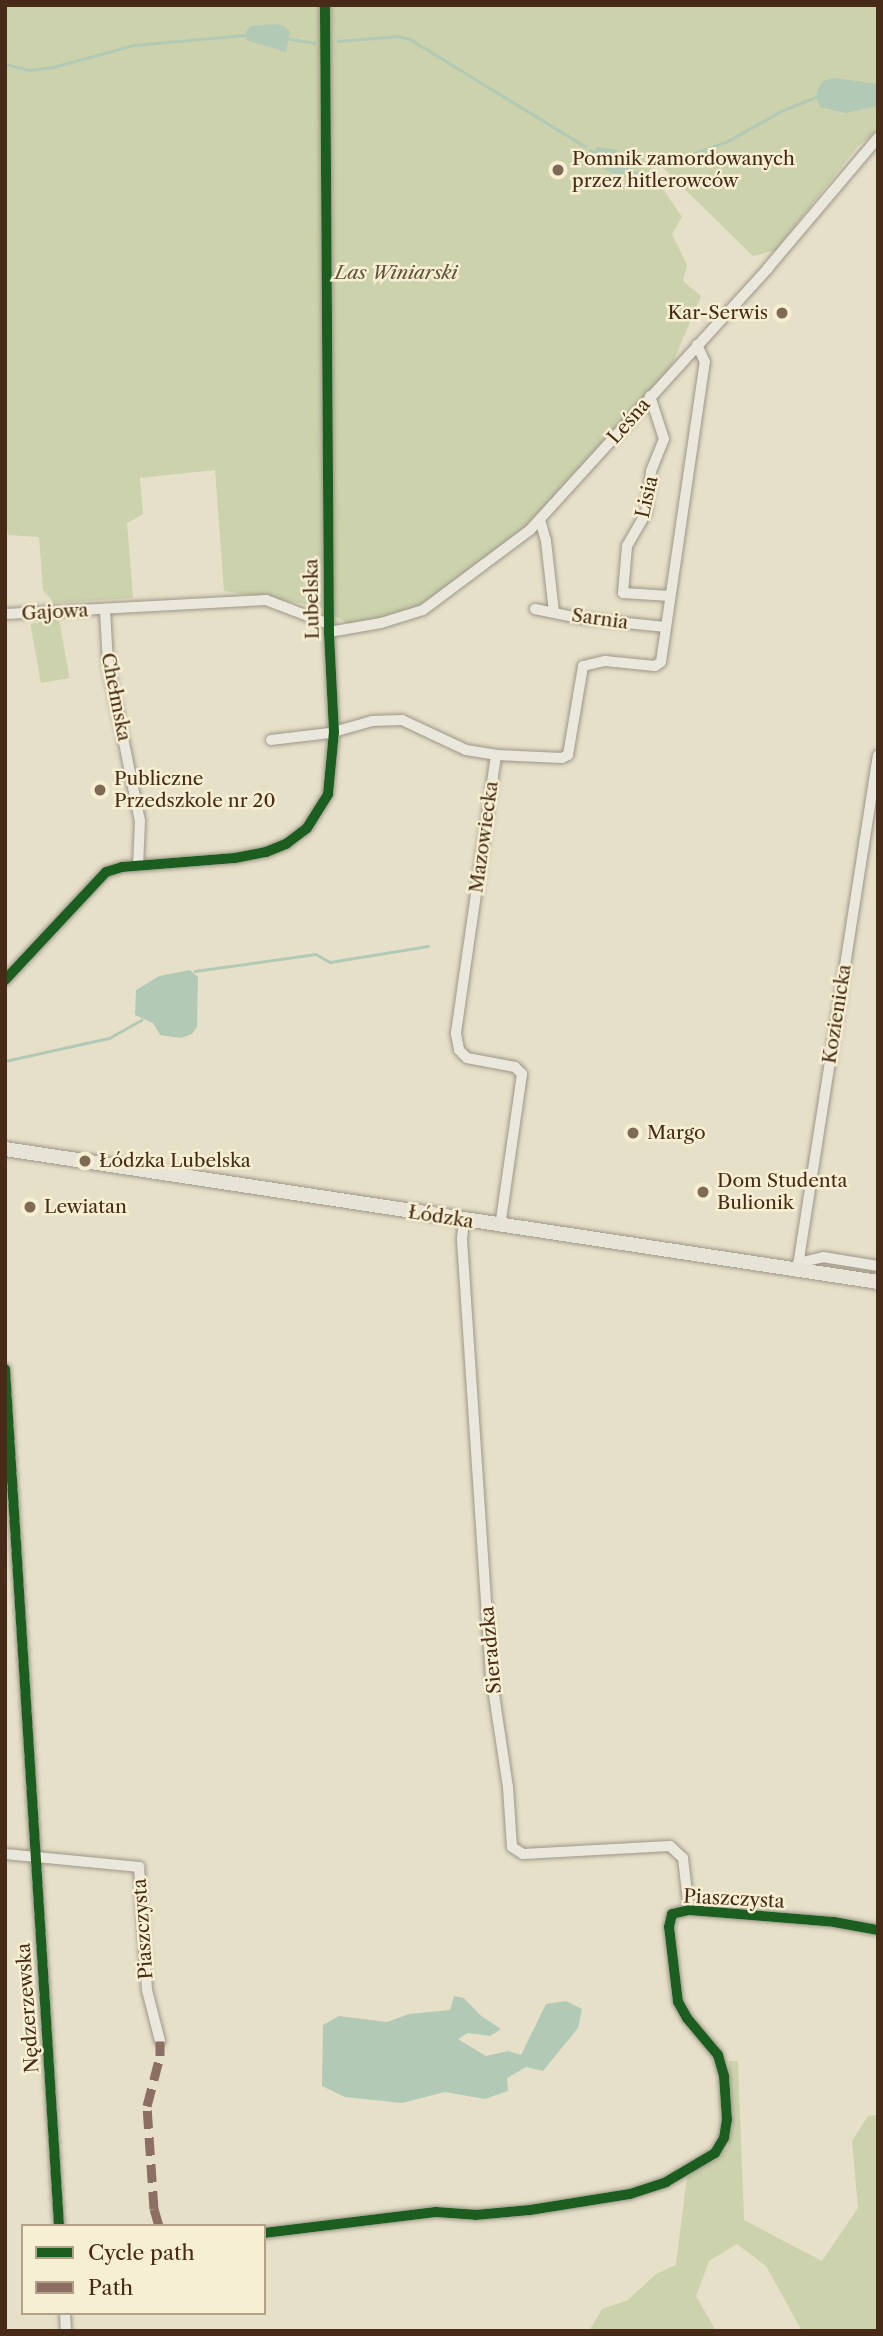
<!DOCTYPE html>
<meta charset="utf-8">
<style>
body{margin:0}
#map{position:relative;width:883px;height:2336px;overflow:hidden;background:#e6e0c9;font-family:"Libre Caslon Text",serif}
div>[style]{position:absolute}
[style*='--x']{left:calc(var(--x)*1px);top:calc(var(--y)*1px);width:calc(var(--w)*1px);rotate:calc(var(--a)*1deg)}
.green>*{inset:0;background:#cbd2ac;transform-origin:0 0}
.water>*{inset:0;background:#b2cab5}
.stream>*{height:2.5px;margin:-1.25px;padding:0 1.25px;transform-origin:1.25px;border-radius:1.25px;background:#b2cab5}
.roads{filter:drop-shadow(0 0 2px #9d9687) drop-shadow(0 0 2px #9d9687)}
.minor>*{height:10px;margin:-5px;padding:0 5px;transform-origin:5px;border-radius:5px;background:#eae7dc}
.major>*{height:14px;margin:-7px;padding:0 7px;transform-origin:7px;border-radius:7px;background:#e7e3d6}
.quiet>*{height:9px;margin-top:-4.5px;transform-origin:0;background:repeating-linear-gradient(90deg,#8d6e63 0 18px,transparent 0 27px)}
.cycleway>*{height:10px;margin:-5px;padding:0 5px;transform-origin:5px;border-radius:5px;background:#1b5e20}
.dots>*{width:19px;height:19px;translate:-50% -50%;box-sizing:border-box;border:4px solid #f7efd3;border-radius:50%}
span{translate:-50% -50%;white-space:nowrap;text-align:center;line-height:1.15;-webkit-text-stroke:5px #f7efd3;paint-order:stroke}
.poi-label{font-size:19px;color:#472b18}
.left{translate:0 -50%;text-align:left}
.right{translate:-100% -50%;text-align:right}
.park-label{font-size:19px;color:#625237;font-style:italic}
.street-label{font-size:19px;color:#472b18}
.frame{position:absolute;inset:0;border:7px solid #472b18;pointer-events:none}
.legend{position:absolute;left:21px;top:2224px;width:245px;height:91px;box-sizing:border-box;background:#f7efd3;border:2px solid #b1a188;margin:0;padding:9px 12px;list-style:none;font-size:21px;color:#472b18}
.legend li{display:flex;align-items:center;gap:14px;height:35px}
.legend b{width:35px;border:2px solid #b1a188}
</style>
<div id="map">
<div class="green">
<div style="clip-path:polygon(5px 5px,878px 5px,878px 130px,857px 147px,776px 250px,753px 256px,658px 163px,650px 170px,682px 217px,672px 234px,687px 265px,683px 281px,701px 296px,671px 367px,527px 526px,420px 606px,389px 617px,349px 624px,317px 606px,224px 591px,215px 470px,140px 478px,143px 514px,127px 523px,133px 598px,54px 603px,43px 590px,39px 537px,8px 535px,5px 515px)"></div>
<div style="left:59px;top:619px;width:60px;height:29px;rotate:80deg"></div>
<div style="clip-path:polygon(729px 2061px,738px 2061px,744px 2220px,822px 2261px,858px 2208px,852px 2141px,868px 2116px,878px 2115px,878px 2331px,802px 2331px,766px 2266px,737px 2244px,709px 2261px,696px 2296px,716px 2331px,589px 2331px,602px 2309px,628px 2300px,656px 2274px,676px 2265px,687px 2177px,728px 2148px)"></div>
</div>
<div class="water">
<div style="clip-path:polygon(276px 24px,284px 26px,290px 32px,286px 52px,246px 40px,246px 31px,251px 26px)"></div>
<div style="clip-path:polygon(834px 78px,878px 84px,878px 106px,846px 113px,820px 107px,816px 97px,818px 89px,823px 81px)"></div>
<div style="clip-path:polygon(596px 147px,614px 149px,632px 160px,634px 166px,630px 176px,612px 173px,600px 167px,594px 159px)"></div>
<div style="clip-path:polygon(190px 970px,198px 977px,197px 1027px,192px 1034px,181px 1038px,160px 1035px,153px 1023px,135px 1015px,136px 990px,159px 976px)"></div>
<div style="clip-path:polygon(454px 1996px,464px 1998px,480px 2015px,501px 2029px,490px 2036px,468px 2033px,458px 2039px,486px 2056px,508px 2051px,521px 2055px,546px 2004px,566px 2001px,582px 2009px,578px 2028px,543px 2071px,526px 2067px,507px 2078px,508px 2091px,485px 2099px,445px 2092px,402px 2103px,345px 2097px,322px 2086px,323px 2025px,339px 2016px,387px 2022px,409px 2014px,450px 2010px)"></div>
</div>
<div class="stream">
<div style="--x:290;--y:39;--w:24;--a:9"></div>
<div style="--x:338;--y:41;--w:60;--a:-4.8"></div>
<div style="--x:398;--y:36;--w:12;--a:14"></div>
<div style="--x:410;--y:39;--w:206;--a:31.5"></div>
<div style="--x:5;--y:64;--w:25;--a:14"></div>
<div style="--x:29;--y:70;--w:24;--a:-7"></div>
<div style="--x:53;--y:67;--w:84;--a:-15.2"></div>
<div style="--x:134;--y:45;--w:111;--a:-5.1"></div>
<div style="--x:590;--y:150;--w:4;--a:27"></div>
<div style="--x:663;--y:165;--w:69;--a:-20.3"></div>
<div style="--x:728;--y:141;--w:61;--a:-29.5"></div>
<div style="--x:781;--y:111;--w:38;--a:-22"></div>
<div style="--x:632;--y:172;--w:18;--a:6"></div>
<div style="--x:195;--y:971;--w:122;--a:-8"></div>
<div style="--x:316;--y:954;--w:16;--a:30"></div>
<div style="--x:330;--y:962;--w:99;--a:-9.3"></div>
<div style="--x:5;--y:1061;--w:107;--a:-12.5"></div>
<div style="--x:109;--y:1038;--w:37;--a:-29"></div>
</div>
<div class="roads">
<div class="minor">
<div style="--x:650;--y:396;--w:45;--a:72"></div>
<div style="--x:664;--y:439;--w:35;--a:112"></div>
<div style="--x:651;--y:472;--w:41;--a:97"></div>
<div style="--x:646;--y:513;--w:38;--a:120"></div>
<div style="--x:627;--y:546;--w:47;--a:94.9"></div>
<div style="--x:623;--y:593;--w:47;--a:3.7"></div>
<div style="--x:540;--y:520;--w:22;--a:74"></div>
<div style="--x:546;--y:541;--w:71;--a:83.6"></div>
<div style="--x:535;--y:609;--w:45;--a:11.6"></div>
<div style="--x:579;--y:618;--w:87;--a:5.9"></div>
<div style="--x:105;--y:610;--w:54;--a:86.8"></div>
<div style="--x:108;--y:664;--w:160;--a:78.5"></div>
<div style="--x:140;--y:821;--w:45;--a:92.5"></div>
<div style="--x:5;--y:614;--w:261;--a:-3.1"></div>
<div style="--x:266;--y:600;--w:67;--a:20.9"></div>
<div style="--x:329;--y:632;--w:53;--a:-9.8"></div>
<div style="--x:381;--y:623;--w:44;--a:-17.2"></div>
<div style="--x:423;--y:610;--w:134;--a:-36.8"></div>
<div style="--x:530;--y:530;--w:354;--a:-47.7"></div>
<div style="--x:768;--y:268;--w:170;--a:-49.8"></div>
<div style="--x:271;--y:740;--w:59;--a:-6.8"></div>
<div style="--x:330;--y:733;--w:44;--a:-15.9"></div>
<div style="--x:372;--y:721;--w:30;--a:-2"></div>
<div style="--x:402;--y:720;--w:71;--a:25.1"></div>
<div style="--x:466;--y:750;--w:30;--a:9"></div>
<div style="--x:496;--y:755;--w:66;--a:2.6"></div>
<div style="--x:562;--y:758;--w:7;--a:-27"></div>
<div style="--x:568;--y:755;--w:90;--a:-80.4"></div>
<div style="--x:583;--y:666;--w:23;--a:-13"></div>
<div style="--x:605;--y:661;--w:50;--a:5.7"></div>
<div style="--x:655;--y:666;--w:7;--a:-34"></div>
<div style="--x:661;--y:662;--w:303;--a:-81.7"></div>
<div style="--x:705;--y:362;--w:19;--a:-115"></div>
<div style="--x:496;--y:755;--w:282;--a:98.2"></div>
<div style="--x:456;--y:1034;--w:16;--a:79"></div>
<div style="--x:459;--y:1050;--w:11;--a:45"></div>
<div style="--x:467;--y:1058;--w:49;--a:10.6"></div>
<div style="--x:515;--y:1067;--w:10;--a:45"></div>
<div style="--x:522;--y:1074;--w:154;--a:98.2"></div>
<div style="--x:5;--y:980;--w:148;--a:-46.9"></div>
<div style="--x:106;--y:872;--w:17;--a:-17"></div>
<div style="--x:122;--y:867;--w:113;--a:-4.6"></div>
<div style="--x:235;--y:858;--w:32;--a:-11"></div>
<div style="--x:266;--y:852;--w:22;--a:-22"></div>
<div style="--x:286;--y:844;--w:26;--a:-37"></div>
<div style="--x:307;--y:828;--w:40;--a:-58"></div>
<div style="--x:328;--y:794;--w:62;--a:-84.5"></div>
<div style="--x:334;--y:732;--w:100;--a:-92.9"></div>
<div style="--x:329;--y:632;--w:627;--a:-90.37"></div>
<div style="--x:464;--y:1220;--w:20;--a:96"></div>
<div style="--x:462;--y:1240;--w:436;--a:86.2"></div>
<div style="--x:491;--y:1675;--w:113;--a:81.4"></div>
<div style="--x:508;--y:1787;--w:60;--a:86.2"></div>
<div style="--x:512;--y:1847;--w:13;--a:32"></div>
<div style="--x:523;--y:1854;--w:147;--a:-3.1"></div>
<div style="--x:670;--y:1846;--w:18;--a:43"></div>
<div style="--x:683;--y:1858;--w:52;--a:83.4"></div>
<div style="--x:798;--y:1263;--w:26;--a:-13"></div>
<div style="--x:823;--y:1257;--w:56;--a:9.3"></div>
<div style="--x:797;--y:1272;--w:523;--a:-81.1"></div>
<div style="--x:5;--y:1369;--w:859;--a:86.39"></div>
<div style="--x:5;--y:1854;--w:135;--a:5.5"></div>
<div style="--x:139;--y:1867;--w:123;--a:86.3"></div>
<div style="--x:147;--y:1990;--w:53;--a:75.7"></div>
<div style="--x:264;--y:2233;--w:173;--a:-7"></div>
<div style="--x:436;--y:2212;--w:39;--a:4"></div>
<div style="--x:475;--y:2215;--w:55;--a:-5.2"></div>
<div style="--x:530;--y:2210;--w:101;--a:-9.1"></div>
<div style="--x:630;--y:2194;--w:38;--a:-18"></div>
<div style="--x:666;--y:2182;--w:57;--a:-30.6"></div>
<div style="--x:715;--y:2153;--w:17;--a:-59"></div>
<div style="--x:724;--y:2138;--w:18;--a:-81"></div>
<div style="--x:727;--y:2120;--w:44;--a:-93.9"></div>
<div style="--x:724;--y:2076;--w:22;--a:-106"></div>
<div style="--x:718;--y:2055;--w:48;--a:-130"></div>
<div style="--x:687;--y:2018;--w:18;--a:-119"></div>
<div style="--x:678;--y:2002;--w:76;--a:-96.8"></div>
<div style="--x:669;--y:1927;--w:13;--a:-77"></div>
<div style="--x:672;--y:1914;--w:17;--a:-13"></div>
<div style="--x:689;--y:1910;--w:145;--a:4.7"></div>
<div style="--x:834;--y:1922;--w:45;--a:10.3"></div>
<div style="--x:65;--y:2313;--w:18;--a:87"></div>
</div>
<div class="major">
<div style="--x:5;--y:1149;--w:883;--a:8.66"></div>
</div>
</div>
<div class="quiet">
<div style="--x:159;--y:2226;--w:18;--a:-106"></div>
<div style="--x:154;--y:2209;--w:103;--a:-93.9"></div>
<div style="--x:147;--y:2106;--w:52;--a:-75.4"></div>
<div style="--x:160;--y:2056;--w:15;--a:-90"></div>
</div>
<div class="cycleway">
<div style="--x:5;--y:980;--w:148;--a:-46.9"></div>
<div style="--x:106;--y:872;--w:17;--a:-17"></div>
<div style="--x:122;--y:867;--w:113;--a:-4.6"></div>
<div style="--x:235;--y:858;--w:32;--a:-11"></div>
<div style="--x:266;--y:852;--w:22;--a:-22"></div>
<div style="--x:286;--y:844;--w:26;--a:-37"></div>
<div style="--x:307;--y:828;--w:40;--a:-58"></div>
<div style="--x:328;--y:794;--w:62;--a:-84.5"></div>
<div style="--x:334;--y:732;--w:100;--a:-92.9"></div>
<div style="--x:329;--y:632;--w:627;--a:-90.37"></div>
<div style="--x:5;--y:1369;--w:859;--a:86.39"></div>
<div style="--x:264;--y:2233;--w:173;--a:-7"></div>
<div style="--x:436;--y:2212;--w:39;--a:4"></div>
<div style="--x:475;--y:2215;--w:55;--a:-5.2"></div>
<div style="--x:530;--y:2210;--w:101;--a:-9.1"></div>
<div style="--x:630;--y:2194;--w:38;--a:-18"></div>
<div style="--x:666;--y:2182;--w:57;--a:-30.6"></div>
<div style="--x:715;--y:2153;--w:17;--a:-59"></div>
<div style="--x:724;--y:2138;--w:18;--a:-81"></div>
<div style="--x:727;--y:2120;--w:44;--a:-93.9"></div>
<div style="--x:724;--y:2076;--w:22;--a:-106"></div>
<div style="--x:718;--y:2055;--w:48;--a:-130"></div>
<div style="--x:687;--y:2018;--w:18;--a:-119"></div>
<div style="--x:678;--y:2002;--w:76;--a:-96.8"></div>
<div style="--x:669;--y:1927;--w:13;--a:-77"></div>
<div style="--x:672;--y:1914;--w:17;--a:-13"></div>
<div style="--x:689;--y:1910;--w:145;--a:4.7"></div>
<div style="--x:834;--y:1922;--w:45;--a:10.3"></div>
</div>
<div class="dots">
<div style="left:558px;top:170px;background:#7f6a56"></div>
<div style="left:782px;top:313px;background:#7f6a56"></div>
<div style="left:100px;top:790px;background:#7f6a56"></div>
<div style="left:633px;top:1133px;background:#7f6a56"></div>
<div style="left:85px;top:1161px;background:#7f6a56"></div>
<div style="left:703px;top:1192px;background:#7f6a56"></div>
<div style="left:30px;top:1207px;background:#7f6a56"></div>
</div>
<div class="poi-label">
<span class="left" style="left:572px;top:170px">Pomnik zamordowanych<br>przez hitlerowców</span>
<span class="right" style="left:768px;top:313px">Kar-Serwis</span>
<span class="left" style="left:114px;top:790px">Publiczne<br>Przedszkole nr 20</span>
<span class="left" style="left:647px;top:1133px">Margo</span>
<span class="left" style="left:99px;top:1161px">Łódzka Lubelska</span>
<span class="left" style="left:717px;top:1192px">Dom Studenta<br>Bulionik</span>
<span class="left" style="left:44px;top:1207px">Lewiatan</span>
</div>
<div class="park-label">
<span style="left:396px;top:273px">Las Winiarski</span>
</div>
<div class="street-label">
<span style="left:629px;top:421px;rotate:-49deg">Leśna</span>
<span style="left:647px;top:497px;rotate:-77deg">Lisia</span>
<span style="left:312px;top:599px;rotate:-91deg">Lubelska</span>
<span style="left:55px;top:612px;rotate:-3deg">Gajowa</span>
<span style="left:600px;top:619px;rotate:8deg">Sarnia</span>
<span style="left:116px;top:697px;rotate:79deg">Chełmska</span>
<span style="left:484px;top:837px;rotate:-82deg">Mazowiecka</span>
<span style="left:837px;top:1014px;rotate:-81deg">Kozienicka</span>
<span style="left:441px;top:1217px;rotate:9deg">Łódzka</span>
<span style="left:491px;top:1650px;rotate:-95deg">Sieradzka</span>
<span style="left:734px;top:1899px;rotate:3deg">Piaszczysta</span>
<span style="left:143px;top:1929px;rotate:-94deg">Piaszczysta</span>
<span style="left:28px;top:2008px;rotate:-94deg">Nędzerzewska</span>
</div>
<div class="frame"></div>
<ul class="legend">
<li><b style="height:9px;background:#1b5e20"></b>Cycle path</li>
<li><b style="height:9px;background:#8d6e63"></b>Path</li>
</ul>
</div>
